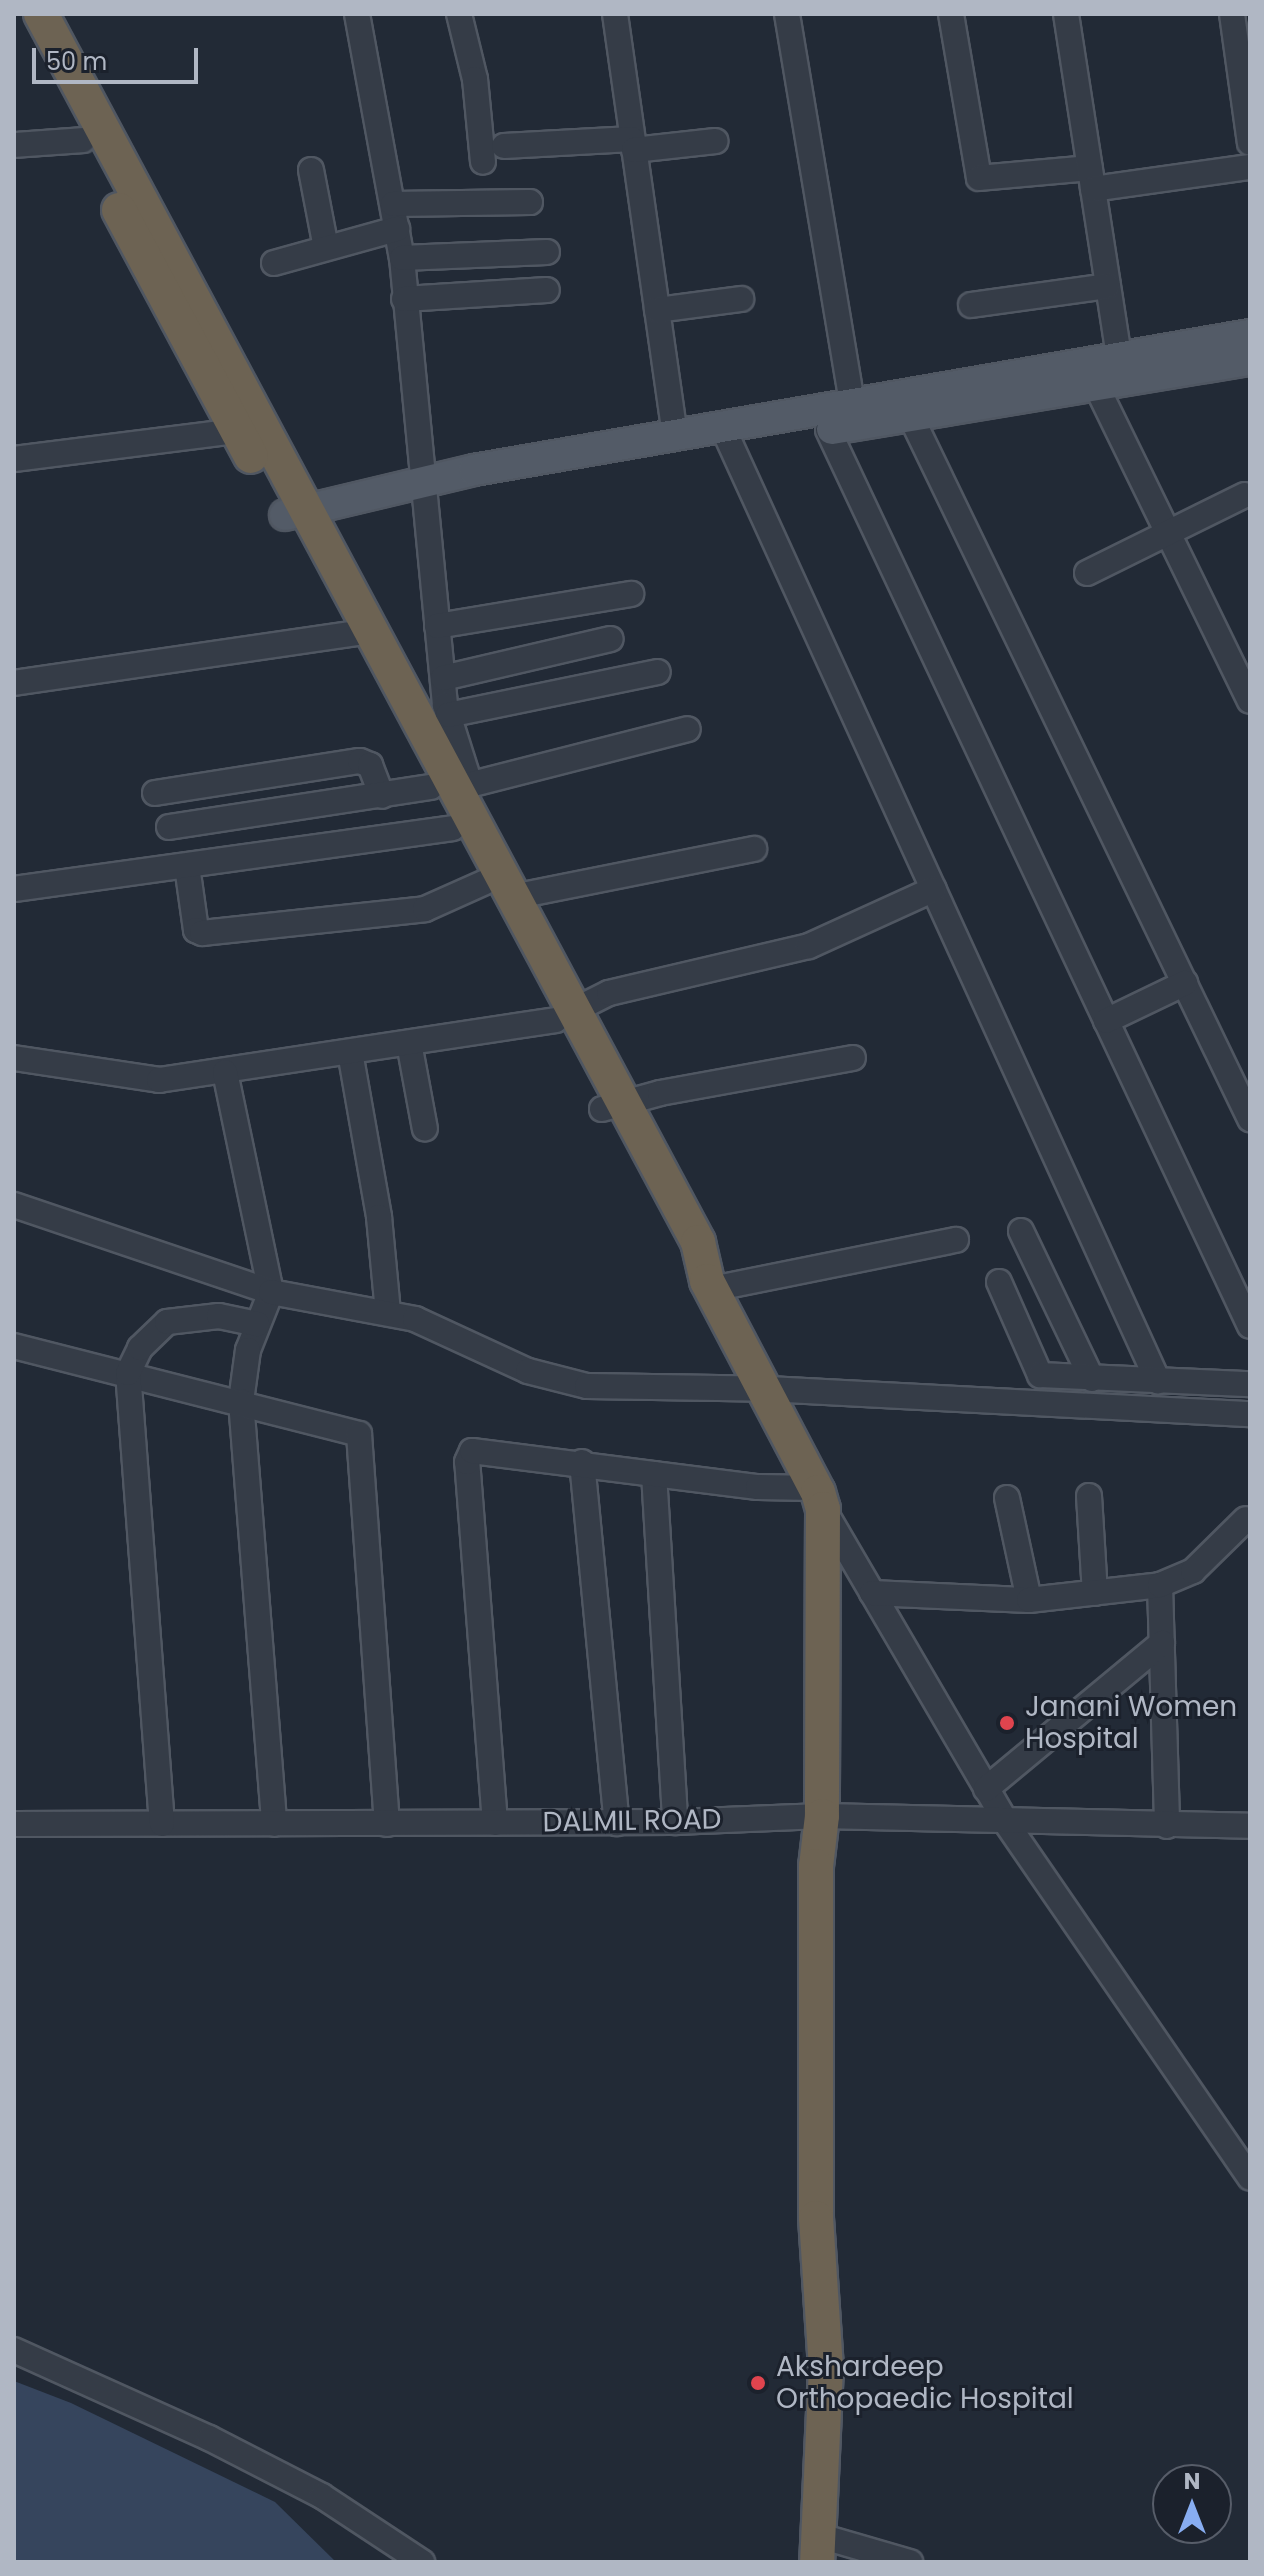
<!DOCTYPE html>
<html>
<head>
<meta charset="utf-8">
<style>
  body { margin:0 }
  #map { position:relative; width:1264px; height:2576px; overflow:hidden; background:#222a36; font-family:Poppins,sans-serif }
  div>[style] { position:absolute }
  .water>* { inset:0; background:#36455d }
  .roads { filter:drop-shadow(2px 0 #505762) drop-shadow(-2px 0 #505762) drop-shadow(0 2px #505762) drop-shadow(0 -2px #505762) }
  .minor>* { height:24px; margin:-12px; padding:0 12px; transform-origin:12px; border-radius:12px; background:#353c47 }
  .major>* { height:30px; margin:-15px; padding:0 15px; transform-origin:15px; border-radius:15px; background:#535b67 }
  .highway>* { height:34px; margin:-17px; padding:0 17px; transform-origin:17px; border-radius:17px; background:#6d6353 }
  .dots>* { width:22px; height:22px; translate:-50% -50%; box-sizing:border-box; border:4px solid #1b212c; border-radius:50% }
  span { translate:-50% -50%; white-space:nowrap; text-align:center; line-height:1.15; -webkit-text-stroke:6px #1b212c; paint-order:stroke }
  .poi-label { font-size:28px; color:#b0b7c4 }
  .left { translate:0 -50%; text-align:left }
  .street-label { font-size:28px; color:#b0b7c4 }
  .frame { position:absolute; inset:0; border:16px solid #b0b7c4; pointer-events:none }
  .north { position:absolute; left:1152px; top:2464px; width:80px; height:80px; box-sizing:border-box; background:#1b212c; border:2px solid #575d69; border-radius:50%; rotate:0deg; font-size:22px; font-weight:700; line-height:32px; text-align:center; color:#b0b7c4 }
  .north::after { content:''; display:block; margin:auto; width:28px; height:36px; background:#88adf1; clip-path:polygon(50% 0,100% 100%,50% 72%,0 100%) }
  .scale { position:absolute; left:32px; top:48px; width:166px; height:36px; box-sizing:border-box; border:4px solid #b0b7c4; border-top:0; padding-left:10px; font-size:24px; line-height:28px; white-space:nowrap; color:#b0b7c4; -webkit-text-stroke:6px #1b212c; paint-order:stroke }
</style>
</head>
<body>
<div id="map">
  <div class="water">
    <i style="clip-path:polygon(14px 2381px,71px 2403px,275px 2502px,336px 2562px,14px 2562px)"></i>
  </div>
  <div class="roads">
    <div class="minor">
      <i style="left:357px;top:14px;width:248px;rotate:79.6deg"></i>
      <i style="left:402px;top:258px;width:449px;rotate:84.5deg"></i>
      <i style="left:445px;top:705px;width:83px;rotate:72.4deg"></i>
      <i style="left:459px;top:14px;width:67px;rotate:76.2deg"></i>
      <i style="left:475px;top:79px;width:83px;rotate:84.5deg"></i>
      <i style="left:615px;top:14px;width:427px;rotate:81.9deg"></i>
      <i style="left:787px;top:14px;width:414px;rotate:80.5deg"></i>
      <i style="left:951px;top:14px;width:166px;rotate:80.3deg"></i>
      <i style="left:979px;top:178px;width:111px;rotate:-5.1deg"></i>
      <i style="left:1066px;top:14px;width:364px;rotate:81.2deg"></i>
      <i style="left:1232px;top:14px;width:130px;rotate:82.1deg"></i>
      <i style="left:14px;top:145px;width:69px;rotate:-4.1deg"></i>
      <i style="left:504px;top:146px;width:128px;rotate:-3.1deg"></i>
      <i style="left:634px;top:150px;width:82px;rotate:-6.3deg"></i>
      <i style="left:311px;top:170px;width:79px;rotate:79.1deg"></i>
      <i style="left:1093px;top:189px;width:159px;rotate:-8deg"></i>
      <i style="left:393px;top:204px;width:137px;rotate:-0.8deg"></i>
      <i style="left:402px;top:258px;width:145px;rotate:-2.4deg"></i>
      <i style="left:274px;top:263px;width:128px;rotate:-15.5deg"></i>
      <i style="left:404px;top:299px;width:143px;rotate:-3.6deg"></i>
      <i style="left:971px;top:305px;width:138px;rotate:-7.9deg"></i>
      <i style="left:657px;top:310px;width:85px;rotate:-7.5deg"></i>
      <i style="left:1088px;top:369px;width:369px;rotate:64deg"></i>
      <i style="left:911px;top:417px;width:780px;rotate:64.22deg"></i>
      <i style="left:723px;top:428px;width:1048px;rotate:65.47deg"></i>
      <i style="left:828px;top:430px;width:990px;rotate:64.78deg"></i>
      <i style="left:14px;top:459px;width:225px;rotate:-7.2deg"></i>
      <i style="left:1087px;top:573px;width:176px;rotate:-26.3deg"></i>
      <i style="left:437px;top:626px;width:197px;rotate:-9.4deg"></i>
      <i style="left:443px;top:678px;width:172px;rotate:-13.1deg"></i>
      <i style="left:14px;top:683px;width:360px;rotate:-8.3deg"></i>
      <i style="left:448px;top:715px;width:214px;rotate:-11.6deg"></i>
      <i style="left:457px;top:788px;width:238px;rotate:-14.3deg"></i>
      <i style="left:155px;top:793px;width:207px;rotate:-8.9deg"></i>
      <i style="left:360px;top:761px;width:11px;rotate:22deg"></i>
      <i style="left:370px;top:765px;width:33px;rotate:69deg"></i>
      <i style="left:169px;top:827px;width:265px;rotate:-8.7deg"></i>
      <i style="left:187px;top:866px;width:65px;rotate:82deg"></i>
      <i style="left:196px;top:930px;width:7px;rotate:27deg"></i>
      <i style="left:202px;top:933px;width:224px;rotate:-6.1deg"></i>
      <i style="left:425px;top:909px;width:64px;rotate:-24.1deg"></i>
      <i style="left:14px;top:889px;width:443px;rotate:-7.9deg"></i>
      <i style="left:513px;top:897px;width:246px;rotate:-11.3deg"></i>
      <i style="left:573px;top:1011px;width:40px;rotate:-26.6deg"></i>
      <i style="left:609px;top:993px;width:205px;rotate:-13.2deg"></i>
      <i style="left:809px;top:946px;width:137px;rotate:-24.5deg"></i>
      <i style="left:1106px;top:1021px;width:88px;rotate:-25.7deg"></i>
      <i style="left:409px;top:1043px;width:87px;rotate:79.5deg"></i>
      <i style="left:350px;top:1052px;width:168px;rotate:80deg"></i>
      <i style="left:379px;top:1217px;width:96px;rotate:84.6deg"></i>
      <i style="left:14px;top:1058px;width:147px;rotate:8.6deg"></i>
      <i style="left:159px;top:1080px;width:401px;rotate:-8.6deg"></i>
      <i style="left:225px;top:1072px;width:225px;rotate:78.2deg"></i>
      <i style="left:271px;top:1292px;width:62px;rotate:111.6deg"></i>
      <i style="left:248px;top:1350px;width:51px;rotate:97.8deg"></i>
      <i style="left:241px;top:1401px;width:424px;rotate:85.5deg"></i>
      <i style="left:602px;top:1109px;width:60px;rotate:-15.4deg"></i>
      <i style="left:660px;top:1093px;width:196px;rotate:-10.3deg"></i>
      <i style="left:14px;top:1205px;width:271px;rotate:18.7deg"></i>
      <i style="left:271px;top:1292px;width:147px;rotate:10.6deg"></i>
      <i style="left:415px;top:1319px;width:124px;rotate:24.7deg"></i>
      <i style="left:528px;top:1371px;width:61px;rotate:14.3deg"></i>
      <i style="left:587px;top:1386px;width:181px;rotate:0.9deg"></i>
      <i style="left:768px;top:1389px;width:483px;rotate:3deg"></i>
      <i style="left:1021px;top:1231px;width:164px;rotate:64.4deg"></i>
      <i style="left:999px;top:1282px;width:102px;rotate:66.2deg"></i>
      <i style="left:1040px;top:1375px;width:210px;rotate:2.5deg"></i>
      <i style="left:712px;top:1289px;width:249px;rotate:-11.4deg"></i>
      <i style="left:14px;top:1346px;width:356px;rotate:14.3deg"></i>
      <i style="left:359px;top:1434px;width:391px;rotate:85.9deg"></i>
      <i style="left:582px;top:1462px;width:363px;rotate:84.5deg"></i>
      <i style="left:654px;top:1474px;width:349px;rotate:86.5deg"></i>
      <i style="left:1089px;top:1496px;width:97px;rotate:86.5deg"></i>
      <i style="left:1007px;top:1498px;width:104px;rotate:77.8deg"></i>
      <i style="left:825px;top:1512px;width:361px;rotate:59.7deg"></i>
      <i style="left:1007px;top:1824px;width:429px;rotate:55.5deg"></i>
      <i style="left:1160px;top:1585px;width:241px;rotate:88.3deg"></i>
      <i style="left:872px;top:1593px;width:157px;rotate:2.6deg"></i>
      <i style="left:1029px;top:1600px;width:132px;rotate:-6.5deg"></i>
      <i style="left:1160px;top:1585px;width:36px;rotate:-23deg"></i>
      <i style="left:1193px;top:1571px;width:74px;rotate:-44.5deg"></i>
      <i style="left:986px;top:1789px;width:229px;rotate:-39.7deg"></i>
      <i style="left:495px;top:1823px;width:362px;rotate:-94.4deg"></i>
      <i style="left:467px;top:1462px;width:12px;rotate:-66deg"></i>
      <i style="left:472px;top:1451px;width:288px;rotate:7.2deg"></i>
      <i style="left:758px;top:1487px;width:57px;rotate:1deg"></i>
      <i style="left:14px;top:1824px;width:661px;rotate:-0.17deg"></i>
      <i style="left:675px;top:1822px;width:147px;rotate:-2.3deg"></i>
      <i style="left:822px;top:1816px;width:428px;rotate:1.3deg"></i>
      <i style="left:162px;top:1824px;width:452px;rotate:-94.3deg"></i>
      <i style="left:128px;top:1373px;width:28px;rotate:-64deg"></i>
      <i style="left:140px;top:1348px;width:37px;rotate:-44deg"></i>
      <i style="left:167px;top:1322px;width:52px;rotate:-6.6deg"></i>
      <i style="left:219px;top:1316px;width:39px;rotate:12deg"></i>
      <i style="left:14px;top:2350px;width:214px;rotate:24.3deg"></i>
      <i style="left:209px;top:2438px;width:127px;rotate:27.2deg"></i>
      <i style="left:322px;top:2496px;width:120px;rotate:33.4deg"></i>
      <i style="left:817px;top:2535px;width:97px;rotate:16.2deg"></i>
    </div>
    <div class="major">
      <i style="left:832px;top:429px;width:424px;rotate:-9.4deg"></i>
      <i style="left:285px;top:515px;width:194px;rotate:-13.4deg"></i>
      <i style="left:474px;top:470px;width:788px;rotate:-9.87deg"></i>
    </div>
    <div class="highway">
      <i style="left:41px;top:14px;width:1393px;rotate:61.85deg"></i>
      <i style="left:698px;top:1242px;width:40px;rotate:77deg"></i>
      <i style="left:707px;top:1281px;width:238px;rotate:62.3deg"></i>
      <i style="left:818px;top:1492px;width:18px;rotate:74deg"></i>
      <i style="left:823px;top:1509px;width:307px;rotate:90.2deg"></i>
      <i style="left:822px;top:1816px;width:50px;rotate:96.8deg"></i>
      <i style="left:816px;top:1866px;width:352px;rotate:90deg"></i>
      <i style="left:816px;top:2218px;width:149px;rotate:86.2deg"></i>
      <i style="left:826px;top:2367px;width:195px;rotate:92.6deg"></i>
      <i style="left:119px;top:210px;width:279px;rotate:61.8deg"></i>
    </div>
  </div>
  <div class="dots">
    <i style="left:1007px;top:1723px;background:#e0444e"></i>
    <i style="left:758px;top:2383px;background:#e0444e"></i>
  </div>
  <div class="poi-label">
    <span class="left" style="left:1025px;top:1723px">Janani Women<br>Hospital</span>
    <span class="left" style="left:776px;top:2383px">Akshardeep<br>Orthopaedic Hospital</span>
  </div>
  <div class="street-label">
    <span style="left:632px;top:1821px;rotate:-1deg">DALMIL ROAD</span>
  </div>
  <div class="frame"></div>
  <div class="north">N</div>
  <div class="scale">50 m</div>
</div>
</body>
</html>
